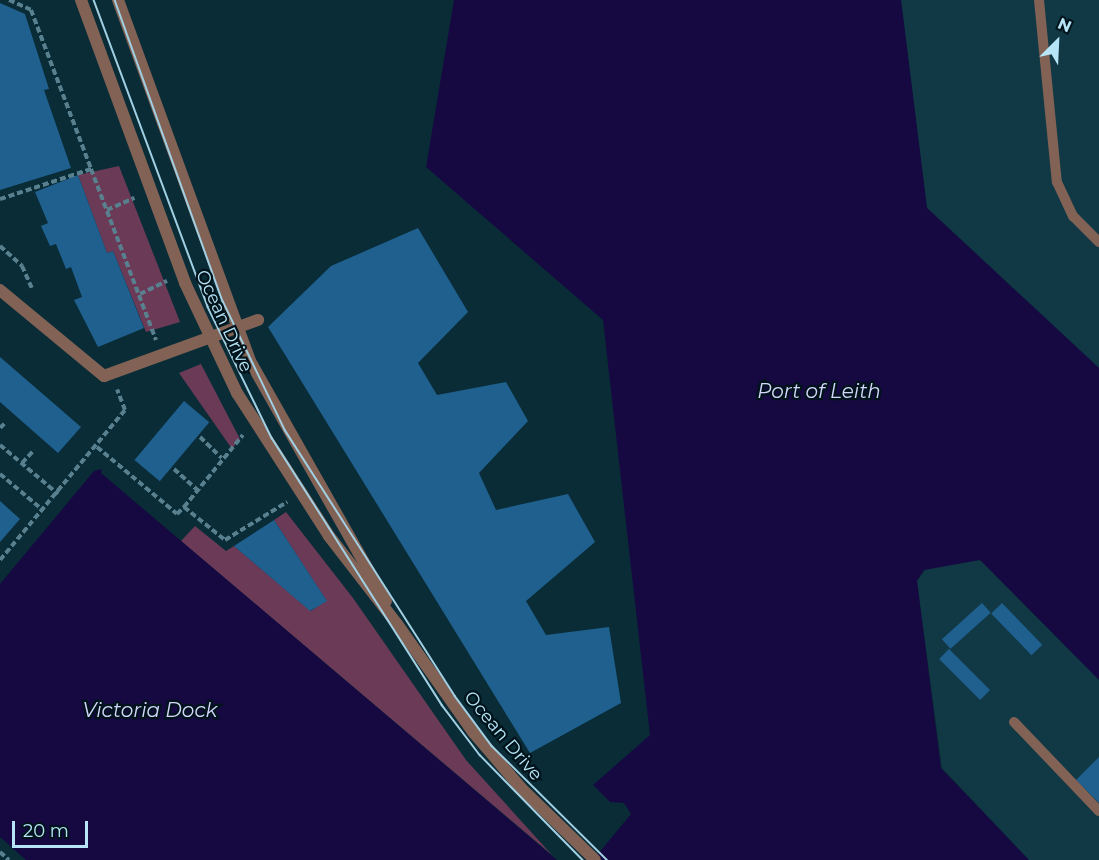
<!DOCTYPE html>
<html>
<head>
<meta charset="utf-8">
<style>
  body { margin:0 }
  #map { position:relative; width:1099px; height:860px; overflow:hidden; background:#092c37; font-family:Montserrat,sans-serif }
  div>[style] { position:absolute }
  .built>* { inset:0; background:#113845 }
  .green>* { inset:0; background:#6a3a57 }
  .water>* { inset:0; background:#160942 }
  .building>* { inset:0; background:#1f608f; transform-origin:0 0 }
  .path>* { height:4px; margin-top:-2px; transform-origin:0; background:repeating-linear-gradient(90deg,#58808f 0 6px,transparent 0 9px) }
  .service>* { height:10px; margin:-5px; padding:0 5px; transform-origin:5px; border-radius:5px; background:#816255 }
  .minor>* { height:12px; margin:-6px; padding:0 6px; transform-origin:6px; border-radius:6px; background:#816255 }
  .tram>* { height:1.5px; margin:-0.75px; padding:0 0.75px; transform-origin:0.75px; border-radius:0.75px; background:#a1cfe1 }
  span { translate:-50% -50%; white-space:nowrap; text-align:center; line-height:1.15; -webkit-text-stroke:4.5px #00131b; paint-order:stroke }
  .street-label { font-size:18px; color:#b6e5f8 }
  .water-label { font-size:20px; color:#d5d6fc; font-style:italic }
  .north { position:absolute; left:1027px; top:12px; width:60px; height:60px; -webkit-text-stroke:4px #00131b; paint-order:stroke; rotate:24deg; font-size:16px; font-weight:700; line-height:24px; text-align:center; color:#b6e5f8 }
  .north::after { content:''; display:block; margin:auto; width:21px; height:27px; background:#b6e5f8; clip-path:polygon(50% 0,100% 100%,50% 72%,0 100%) }
  .scale { position:absolute; left:12px; top:821px; width:76px; height:27px; box-sizing:border-box; border:3px solid #b6e5f8; border-top:0; padding-left:8px; font-size:18px; line-height:21px; white-space:nowrap; color:#b6e5f8; -webkit-text-stroke:4px #00131b; paint-order:stroke }
</style>
</head>
<body>
<div id="map">
  <div class="built">
    <i style="clip-path:polygon(901px 0,1099px 0,1099px 368px,927px 208px)"></i>
    <i style="clip-path:polygon(976px 559px,984px 562px,1099px 680px,1099px 860px,1029px 860px,942px 768px,917px 581px,925px 570px)"></i>
  </div>
  <div class="green">
    <i style="clip-path:polygon(119px 166px,180px 322px,146px 332px,113px 251px,107px 253px,78px 175px)"></i>
    <i style="clip-path:polygon(201px 364px,240px 439px,232px 449px,179px 373px)"></i>
    <i style="clip-path:polygon(286px 512px,353px 598px,466px 760px,552px 855px,181px 541px,195px 526px,226px 551px,234px 546px,311px 611px,326px 600px,274px 520px)"></i>
  </div>
  <div class="water">
    <i style="clip-path:polygon(454px 0,901px 0,927px 208px,1099px 368px,1099px 680px,980px 560px,924px 570px,917px 581px,941px 768px,1029px 860px,593px 860px,631px 814px,624px 803px,610px 802px,593px 785px,650px 735px,603px 320px,426px 167px)"></i>
    <i style="clip-path:polygon(102px 469px,101px 473px,557px 860px,26px 860px,0 837px,0 584px,94px 471px)"></i>
  </div>
  <div class="building">
    <i style="clip-path:polygon(0 3px,25px 14px,49px 89px,44px 90px,71px 168px,0 190px)"></i>
    <i style="clip-path:polygon(78px 175px,107px 253px,113px 251px,144px 328px,98px 347px,74px 300px,82px 297px,71px 267px,66px 269px,56px 244px,50px 246px,41px 226px,48px 223px,35px 192px)"></i>
    <i style="clip-path:polygon(418px 228px,468px 312px,418px 363px,437px 395px,506px 382px,528px 421px,479px 473px,496px 510px,568px 494px,595px 542px,526px 601px,546px 635px,609px 627px,621px 703px,530px 753px,268px 327px,331px 266px)"></i>
    <i style="clip-path:polygon(0 357px,81px 427px,58px 453px,0 402px)"></i>
    <i style="left:184px;top:401px;width:33px;height:77px;rotate:40deg"></i>
    <i style="clip-path:polygon(0 501px,20px 519px,0 542px)"></i>
    <i style="clip-path:polygon(274px 520px,327px 601px,310px 611px,234px 546px)"></i>
    <i style="left:982px;top:603px;width:13px;height:54px;rotate:48deg"></i>
    <i style="left:1002px;top:603px;width:58px;height:15px;rotate:46deg"></i>
    <i style="left:949px;top:649px;width:58px;height:14px;rotate:45deg"></i>
    <i style="clip-path:polygon(1099px 757px,1099px 803px,1076px 780px)"></i>
  </div>
  <div class="path">
    <i style="left:9px;top:0;width:24px;rotate:24deg"></i>
    <i style="left:31px;top:10px;width:170px;rotate:69.3deg"></i>
    <i style="left:0;top:199px;width:96px;rotate:-18.2deg"></i>
    <i style="left:91px;top:169px;width:183px;rotate:69.2deg"></i>
    <i style="left:107px;top:210px;width:30px;rotate:-24deg"></i>
    <i style="left:0;top:246px;width:30px;rotate:42deg"></i>
    <i style="left:22px;top:266px;width:24px;rotate:66deg"></i>
    <i style="left:140px;top:294px;width:30px;rotate:-26deg"></i>
    <i style="left:0;top:428px;width:7px;rotate:-45deg"></i>
    <i style="left:200px;top:437px;width:30px;rotate:44deg"></i>
    <i style="left:0;top:445px;width:76px;rotate:40.2deg"></i>
    <i style="left:97px;top:447px;width:104px;rotate:39.9deg"></i>
    <i style="left:177px;top:514px;width:10px;rotate:-45deg"></i>
    <i style="left:184px;top:507px;width:53px;rotate:38.8deg"></i>
    <i style="left:225px;top:540px;width:73px;rotate:-31.5deg"></i>
    <i style="left:22px;top:463px;width:18px;rotate:-47deg"></i>
    <i style="left:174px;top:469px;width:30px;rotate:42deg"></i>
    <i style="left:0;top:474px;width:57px;rotate:40.1deg"></i>
    <i style="left:184px;top:507px;width:93px;rotate:-50.7deg"></i>
    <i style="left:0;top:560px;width:195px;rotate:-50.2deg"></i>
    <i style="left:125px;top:410px;width:22px;rotate:-111deg"></i>
    <i style="left:0;top:852px;width:12px;rotate:42deg"></i>
  </div>
  <div class="service">
    <i style="left:1039px;top:0;width:183px;rotate:84.4deg"></i>
    <i style="left:1057px;top:182px;width:38px;rotate:65deg"></i>
    <i style="left:1073px;top:216px;width:37px;rotate:45deg"></i>
    <i style="left:1014px;top:722px;width:123px;rotate:46.3deg"></i>
  </div>
  <div class="minor">
    <i style="left:81px;top:0;width:302px;rotate:69.8deg"></i>
    <i style="left:185px;top:283px;width:122px;rotate:64.7deg"></i>
    <i style="left:237px;top:393px;width:170px;rotate:57.2deg"></i>
    <i style="left:329px;top:536px;width:111px;rotate:52.3deg"></i>
    <i style="left:397px;top:624px;width:133px;rotate:54.8deg"></i>
    <i style="left:474px;top:733px;width:72px;rotate:49.5deg"></i>
    <i style="left:521px;top:788px;width:103px;rotate:44.2deg"></i>
    <i style="left:118px;top:0;width:384px;rotate:69.9deg"></i>
    <i style="left:250px;top:361px;width:276px;rotate:60.5deg"></i>
    <i style="left:0;top:290px;width:135px;rotate:39.6deg"></i>
    <i style="left:104px;top:376px;width:164px;rotate:-20deg"></i>
  </div>
  <div class="tram">
    <i style="left:94px;top:0;width:327px;rotate:69.6deg"></i>
    <i style="left:208px;top:307px;width:146px;rotate:64deg"></i>
    <i style="left:272px;top:438px;width:317px;rotate:57.5deg"></i>
    <i style="left:442px;top:705px;width:63px;rotate:52.8deg"></i>
    <i style="left:480px;top:755px;width:147px;rotate:45.6deg"></i>
    <i style="left:115px;top:0;width:320px;rotate:70.3deg"></i>
    <i style="left:223px;top:301px;width:143px;rotate:64.3deg"></i>
    <i style="left:285px;top:430px;width:316px;rotate:57.4deg"></i>
    <i style="left:455px;top:696px;width:62px;rotate:53.5deg"></i>
    <i style="left:492px;top:746px;width:162px;rotate:44.7deg"></i>
  </div>
  <div class="street-label">
    <span style="left:224px;top:321px;rotate:65deg">Ocean Drive</span>
    <span style="left:503px;top:736px;rotate:50deg">Ocean Drive</span>
  </div>
  <div class="water-label">
    <span style="left:819px;top:391px">Port of Leith</span>
    <span style="left:150px;top:710px">Victoria Dock</span>
  </div>
  <div class="north">N</div>
  <div class="scale">20 m</div>
</div>
</body>
</html>
